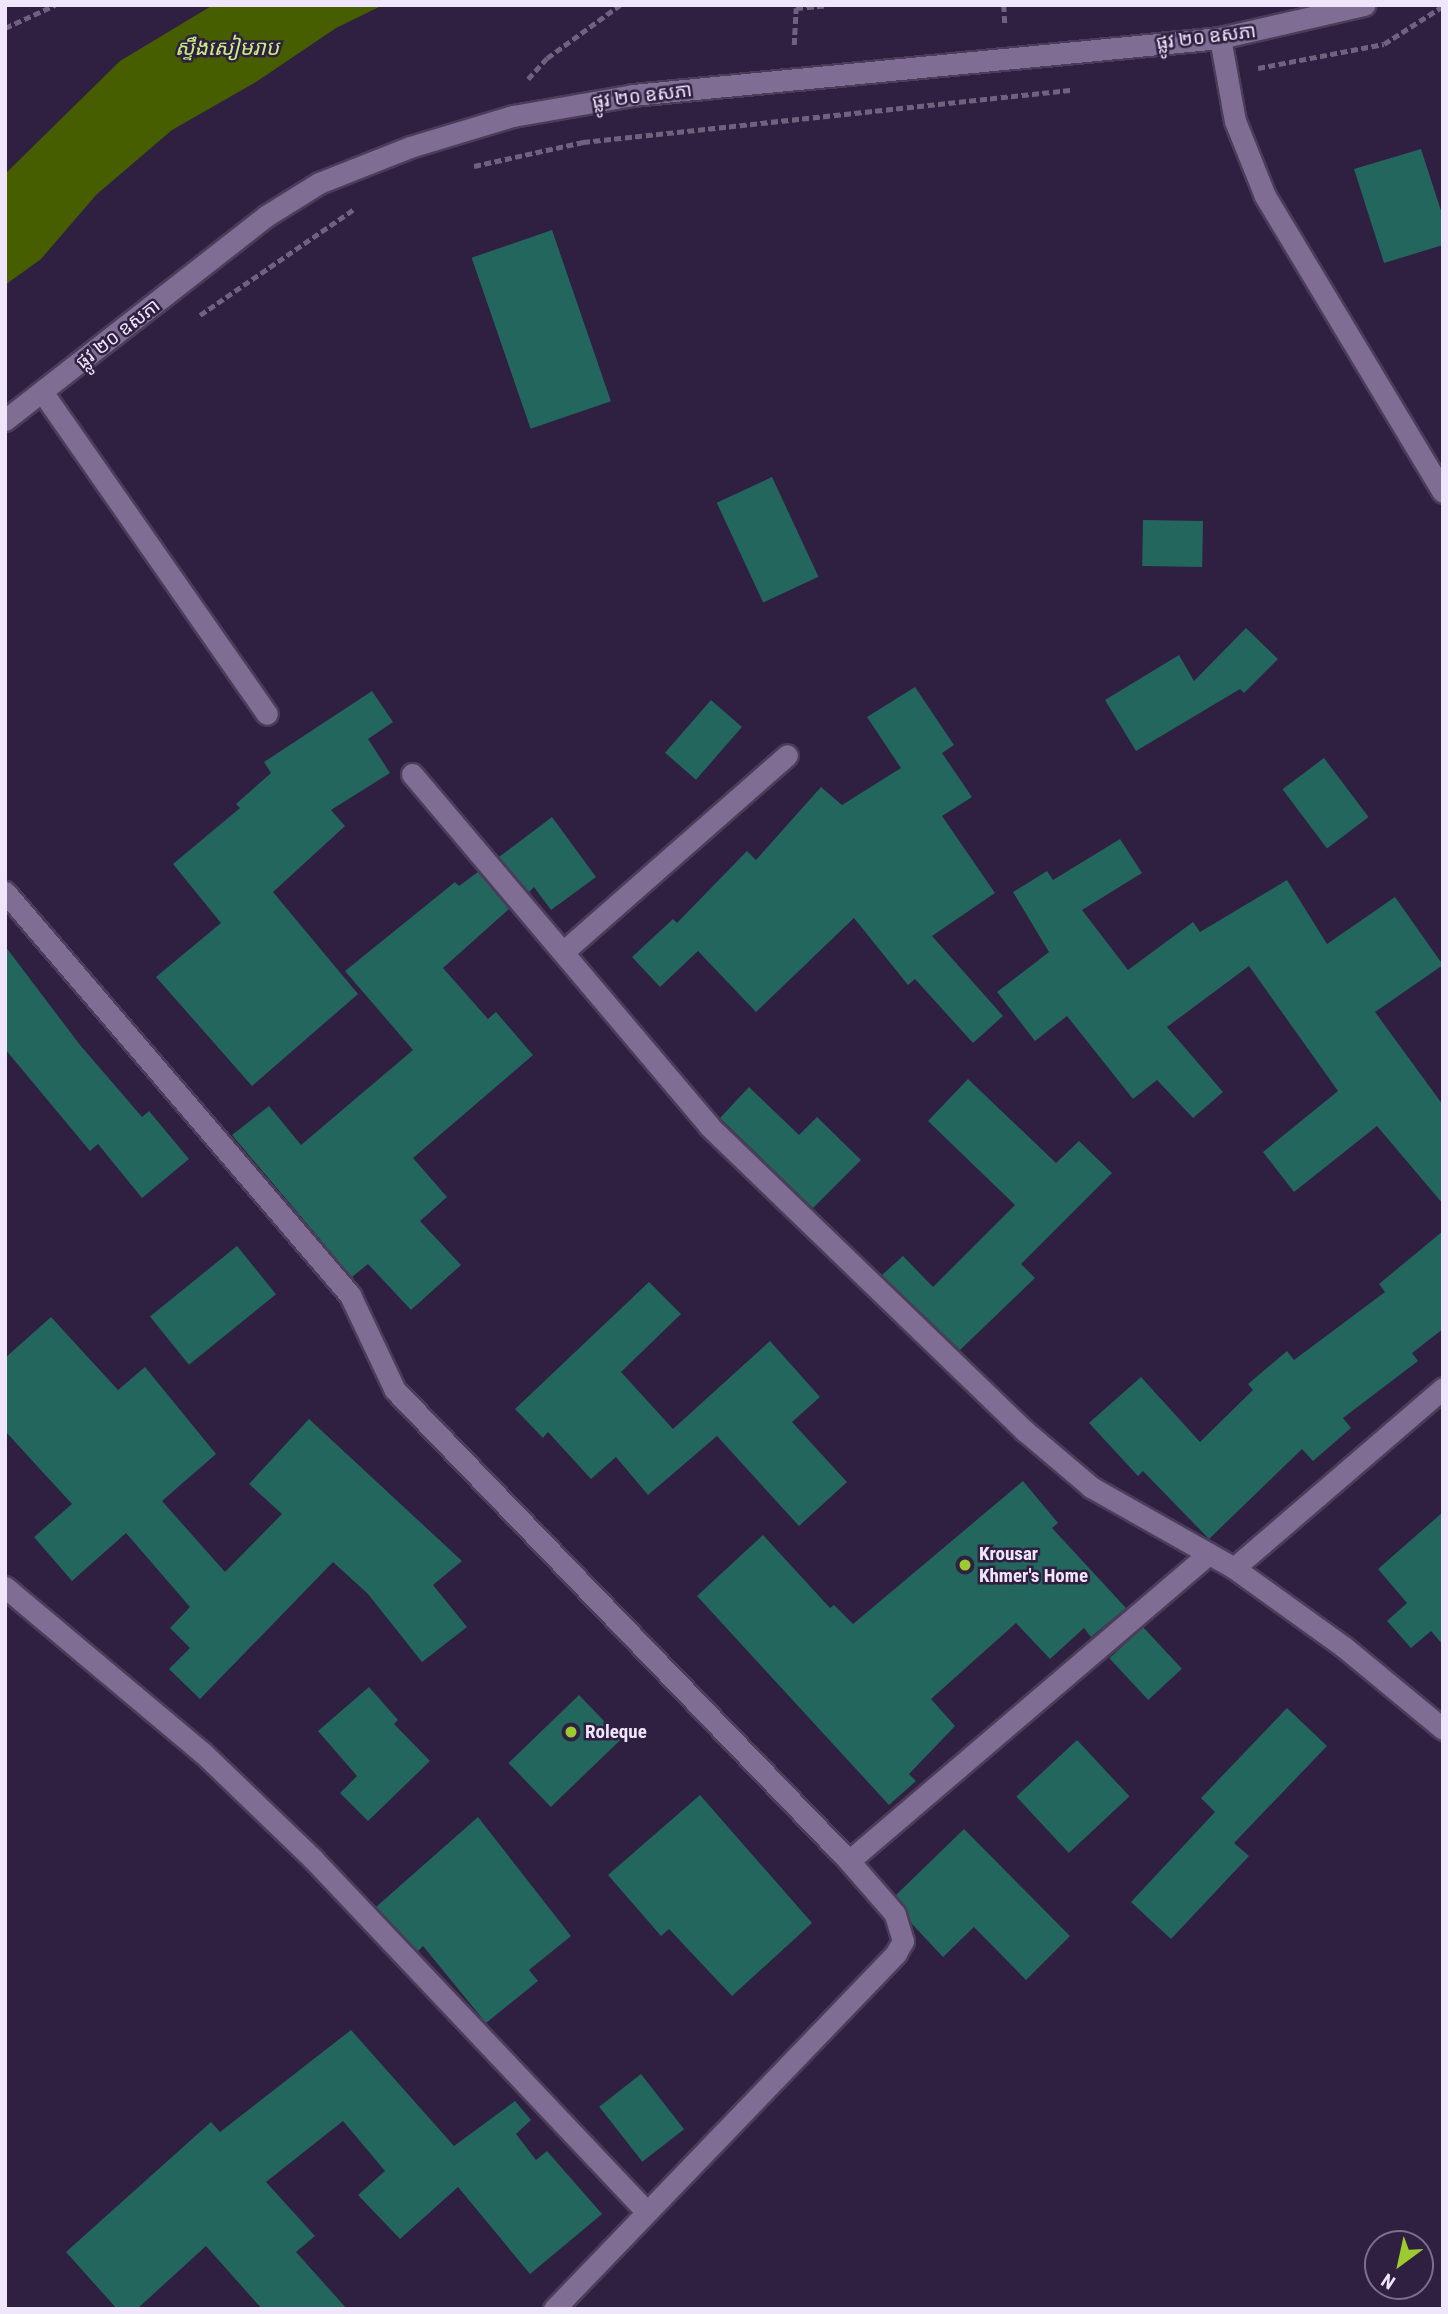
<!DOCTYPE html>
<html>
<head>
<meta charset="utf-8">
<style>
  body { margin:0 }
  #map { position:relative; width:1448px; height:2314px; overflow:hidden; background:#2f1f40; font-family:"Roboto Condensed","Noto Sans Khmer",sans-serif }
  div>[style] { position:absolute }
  .water>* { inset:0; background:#465e00 }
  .building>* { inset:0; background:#23665e; transform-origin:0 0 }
  .path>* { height:4.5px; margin-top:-2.25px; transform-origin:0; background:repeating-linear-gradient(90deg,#70627f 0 7px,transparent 0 10.5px) }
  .roads { filter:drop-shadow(2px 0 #4b3d59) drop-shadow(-2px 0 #4b3d59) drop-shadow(0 2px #4b3d59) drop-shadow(0 -2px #4b3d59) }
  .minor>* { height:21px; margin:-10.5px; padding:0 10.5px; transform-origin:10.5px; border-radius:10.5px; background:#7f6d94 }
  .dots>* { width:19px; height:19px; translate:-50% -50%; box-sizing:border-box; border:4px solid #2f1f40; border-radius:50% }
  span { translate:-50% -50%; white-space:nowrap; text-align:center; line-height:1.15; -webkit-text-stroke:5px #2f1f40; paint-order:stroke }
  .street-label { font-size:19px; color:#efe6fc }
  .poi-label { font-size:19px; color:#efe6fc; font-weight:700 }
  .left { translate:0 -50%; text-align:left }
  .water-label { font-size:21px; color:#c8ee81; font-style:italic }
  .frame { position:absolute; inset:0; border:7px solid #efe6fc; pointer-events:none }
  .north { position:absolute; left:1364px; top:2230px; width:70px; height:70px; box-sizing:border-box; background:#2f1f40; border:2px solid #7c6f8b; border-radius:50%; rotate:213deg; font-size:19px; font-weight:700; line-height:28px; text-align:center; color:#efe6fc }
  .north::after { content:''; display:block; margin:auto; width:24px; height:32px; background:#9dca30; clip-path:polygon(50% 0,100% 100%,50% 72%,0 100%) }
</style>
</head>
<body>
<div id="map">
  <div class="water">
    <i style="clip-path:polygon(213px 5px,383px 5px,336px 28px,256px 82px,172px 130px,96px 195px,41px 259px,5px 285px,5px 174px,120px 61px)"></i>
  </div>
  <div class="building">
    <i style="clip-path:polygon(1421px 149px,1443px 217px,1443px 245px,1384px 263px,1354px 169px)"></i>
    <i style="left:552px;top:230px;width:181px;height:85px;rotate:71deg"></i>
    <i style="left:772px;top:477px;width:110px;height:61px;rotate:65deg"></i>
    <i style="left:1143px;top:520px;width:60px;height:46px;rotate:1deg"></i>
    <i style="clip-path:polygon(1246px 628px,1278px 659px,1244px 693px,1240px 689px,1136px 751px,1105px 700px,1179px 655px,1194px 681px)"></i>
    <i style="clip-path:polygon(915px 687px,954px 745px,942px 753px,972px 797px,942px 816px,995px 893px,932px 936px,1003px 1016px,973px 1043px,915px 979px,908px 985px,854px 918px,756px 1012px,698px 951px,660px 987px,632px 957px,673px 919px,677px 923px,747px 851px,756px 860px,821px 787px,842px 805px,901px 768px,867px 717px)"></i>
    <i style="clip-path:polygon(372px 691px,393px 722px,368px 739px,390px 773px,331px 810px,345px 826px,273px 892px,358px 994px,252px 1086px,156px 977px,221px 923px,173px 864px,240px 808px,236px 804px,271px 773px,264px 762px)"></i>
    <i style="left:711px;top:700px;width:41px;height:70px;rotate:41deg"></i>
    <i style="left:1324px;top:758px;width:74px;height:52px;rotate:53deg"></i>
    <i style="clip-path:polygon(552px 817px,596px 877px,551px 910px,534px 887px,529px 892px,499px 857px)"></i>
    <i style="clip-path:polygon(1120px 839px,1142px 873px,1082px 910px,1128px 970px,1193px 922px,1200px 932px,1287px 880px,1327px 944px,1395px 897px,1443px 965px,1375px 1012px,1443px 1105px,1443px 1204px,1377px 1126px,1294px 1192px,1263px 1152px,1338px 1091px,1249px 966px,1167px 1027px,1223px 1092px,1193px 1118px,1157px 1080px,1133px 1099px,1067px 1016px,1035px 1041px,997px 992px,1049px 952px,1013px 892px,1047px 871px,1053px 880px)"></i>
    <i style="clip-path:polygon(478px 872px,509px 909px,443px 968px,488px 1019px,496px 1012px,533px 1055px,413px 1158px,447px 1197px,420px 1221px,461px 1265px,411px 1310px,368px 1264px,352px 1277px,232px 1135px,269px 1106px,301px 1145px,413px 1050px,345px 971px,455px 882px,459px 886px)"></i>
    <i style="clip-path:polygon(5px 946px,80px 1045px,142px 1117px,149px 1111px,189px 1159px,142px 1198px,98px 1144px,90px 1151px,5px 1049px)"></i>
    <i style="clip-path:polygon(968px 1079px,1056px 1163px,1079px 1141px,1112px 1173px,1021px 1264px,1035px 1278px,960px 1350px,882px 1275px,903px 1256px,933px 1287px,1015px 1205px,928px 1121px)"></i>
    <i style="clip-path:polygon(749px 1087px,799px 1135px,817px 1117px,861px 1160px,813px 1208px,720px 1118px)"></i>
    <i style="clip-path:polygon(1443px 1231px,1443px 1329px,1412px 1353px,1418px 1361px,1343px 1418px,1351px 1428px,1313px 1461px,1302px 1449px,1209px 1539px,1143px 1471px,1138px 1476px,1089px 1423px,1141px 1377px,1200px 1442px,1253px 1390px,1248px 1384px,1287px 1351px,1294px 1360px,1385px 1292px,1379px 1284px)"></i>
    <i style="left:237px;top:1246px;width:62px;height:112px;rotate:51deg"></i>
    <i style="clip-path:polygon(649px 1282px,681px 1314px,621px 1372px,673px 1429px,770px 1341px,820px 1397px,792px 1422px,847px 1482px,799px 1526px,717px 1436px,648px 1495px,616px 1457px,591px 1479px,548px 1432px,543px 1438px,515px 1409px)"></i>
    <i style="clip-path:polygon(51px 1317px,118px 1390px,145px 1367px,216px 1454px,162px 1501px,225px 1572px,282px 1514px,249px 1484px,309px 1419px,462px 1561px,433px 1585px,467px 1627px,422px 1662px,368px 1594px,333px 1562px,200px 1699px,169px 1669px,190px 1648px,170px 1628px,190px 1607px,126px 1533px,72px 1581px,34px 1537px,72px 1504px,5px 1431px,5px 1358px)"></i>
    <i style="clip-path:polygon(1023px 1481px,1058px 1523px,1052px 1528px,1126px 1608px,1091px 1637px,1084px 1628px,1050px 1659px,1016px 1623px,931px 1699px,955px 1726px,909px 1774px,916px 1781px,889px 1805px,697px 1596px,763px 1535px,830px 1608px,834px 1605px,853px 1624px)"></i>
    <i style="clip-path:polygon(1443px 1512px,1443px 1645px,1431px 1631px,1411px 1648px,1387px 1621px,1407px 1603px,1378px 1569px)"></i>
    <i style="left:1143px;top:1627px;width:57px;height:46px;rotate:47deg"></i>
    <i style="clip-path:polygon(369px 1687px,398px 1720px,394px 1724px,430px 1761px,368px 1821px,340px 1793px,357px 1776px,318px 1731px)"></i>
    <i style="left:579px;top:1695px;width:61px;height:98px;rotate:46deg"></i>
    <i style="clip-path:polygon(1287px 1708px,1327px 1746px,1234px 1843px,1249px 1856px,1171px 1939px,1131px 1902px,1215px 1812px,1201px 1798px)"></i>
    <i style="left:1077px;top:1740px;width:77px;height:83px;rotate:47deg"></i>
    <i style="clip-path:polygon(700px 1795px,812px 1923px,732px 1996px,669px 1929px,661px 1936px,608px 1875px)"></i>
    <i style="clip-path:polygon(478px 1817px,571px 1936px,529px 1970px,538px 1981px,486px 2023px,423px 1946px,418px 1951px,376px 1907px)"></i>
    <i style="clip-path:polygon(964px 1829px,1070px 1936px,1026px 1980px,974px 1927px,943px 1957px,912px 1924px,896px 1895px)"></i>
    <i style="clip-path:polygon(351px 2030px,454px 2146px,515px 2101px,531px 2120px,516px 2134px,536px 2160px,547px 2151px,602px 2214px,530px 2274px,458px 2187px,400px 2239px,358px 2195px,385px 2171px,343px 2121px,266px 2182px,315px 2236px,296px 2252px,347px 2309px,262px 2309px,206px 2246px,137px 2309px,117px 2309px,66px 2252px,211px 2122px,220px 2132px)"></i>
    <i style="left:641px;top:2074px;width:70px;height:53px;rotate:52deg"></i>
  </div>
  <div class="path">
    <i style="left:1004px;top:5px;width:20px;rotate:87deg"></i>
    <i style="left:5px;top:28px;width:55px;rotate:-24.7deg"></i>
    <i style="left:794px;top:45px;width:37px;rotate:-87deg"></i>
    <i style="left:796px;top:8px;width:32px;rotate:-5deg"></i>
    <i style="left:1258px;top:68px;width:128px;rotate:-10.8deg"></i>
    <i style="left:1384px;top:44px;width:70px;rotate:-32.8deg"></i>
    <i style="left:528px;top:79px;width:28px;rotate:-48deg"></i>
    <i style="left:547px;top:58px;width:90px;rotate:-36deg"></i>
    <i style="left:474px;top:166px;width:112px;rotate:-12.4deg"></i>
    <i style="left:583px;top:142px;width:492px;rotate:-6.1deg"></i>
    <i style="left:200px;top:315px;width:187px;rotate:-34.5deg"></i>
  </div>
  <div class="roads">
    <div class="minor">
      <i style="left:1220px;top:38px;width:84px;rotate:79.8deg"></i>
      <i style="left:1235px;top:121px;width:81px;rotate:68.2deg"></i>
      <i style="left:1265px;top:196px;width:345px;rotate:59deg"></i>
      <i style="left:43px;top:393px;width:391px;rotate:55.1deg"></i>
      <i style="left:5px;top:420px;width:331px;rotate:-38deg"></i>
      <i style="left:266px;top:216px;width:62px;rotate:-31.9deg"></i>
      <i style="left:319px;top:183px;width:98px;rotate:-21.6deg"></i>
      <i style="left:410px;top:147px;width:108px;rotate:-16.8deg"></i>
      <i style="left:513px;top:116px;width:122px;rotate:-9.9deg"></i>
      <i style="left:633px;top:95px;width:590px;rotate:-5.55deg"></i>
      <i style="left:1220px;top:38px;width:148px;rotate:-12.9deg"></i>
      <i style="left:412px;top:774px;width:461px;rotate:49.8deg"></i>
      <i style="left:709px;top:1126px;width:439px;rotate:44deg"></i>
      <i style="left:1025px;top:1431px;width:87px;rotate:40.3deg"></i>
      <i style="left:1091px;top:1487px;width:164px;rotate:29.5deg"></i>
      <i style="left:1234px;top:1568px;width:135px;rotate:35.7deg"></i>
      <i style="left:1344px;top:1647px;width:129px;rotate:39.6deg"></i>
      <i style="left:5px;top:892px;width:531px;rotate:49.43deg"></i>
      <i style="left:350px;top:1295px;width:105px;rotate:64.7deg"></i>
      <i style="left:395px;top:1390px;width:654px;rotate:46.05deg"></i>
      <i style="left:563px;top:952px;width:298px;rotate:-41.3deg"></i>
      <i style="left:1234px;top:1568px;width:276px;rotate:-40.7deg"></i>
      <i style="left:5px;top:1587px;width:258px;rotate:40deg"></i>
      <i style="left:203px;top:1753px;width:153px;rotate:43.9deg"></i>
      <i style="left:313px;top:1859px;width:483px;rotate:46.6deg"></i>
      <i style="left:554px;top:2309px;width:494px;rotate:-46.1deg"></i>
      <i style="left:896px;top:1953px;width:14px;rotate:-60deg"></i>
      <i style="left:903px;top:1941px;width:28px;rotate:-107deg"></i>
      <i style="left:895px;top:1914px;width:70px;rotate:-131deg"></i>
      <i style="left:849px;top:1861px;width:473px;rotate:-40.5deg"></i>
    </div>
  </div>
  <div class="dots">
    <i style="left:965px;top:1565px;background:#9dca30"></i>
    <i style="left:571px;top:1732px;background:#9dca30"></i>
  </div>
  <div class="street-label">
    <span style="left:1206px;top:37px;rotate:-7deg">ផ្លូវ ២០ ឧសភា</span>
    <span style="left:642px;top:96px;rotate:-7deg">ផ្លូវ ២០ ឧសភា</span>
    <span style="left:118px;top:334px;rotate:-38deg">ផ្លូវ ២០ ឧសភា</span>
  </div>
  <div class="poi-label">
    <span class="left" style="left:979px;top:1565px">Krousar<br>Khmer's Home</span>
    <span class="left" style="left:585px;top:1732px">Roleque</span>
  </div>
  <div class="water-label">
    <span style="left:227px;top:48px">ស្ទឹងសៀមរាប</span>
  </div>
  <div class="frame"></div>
  <div class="north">N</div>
</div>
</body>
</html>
